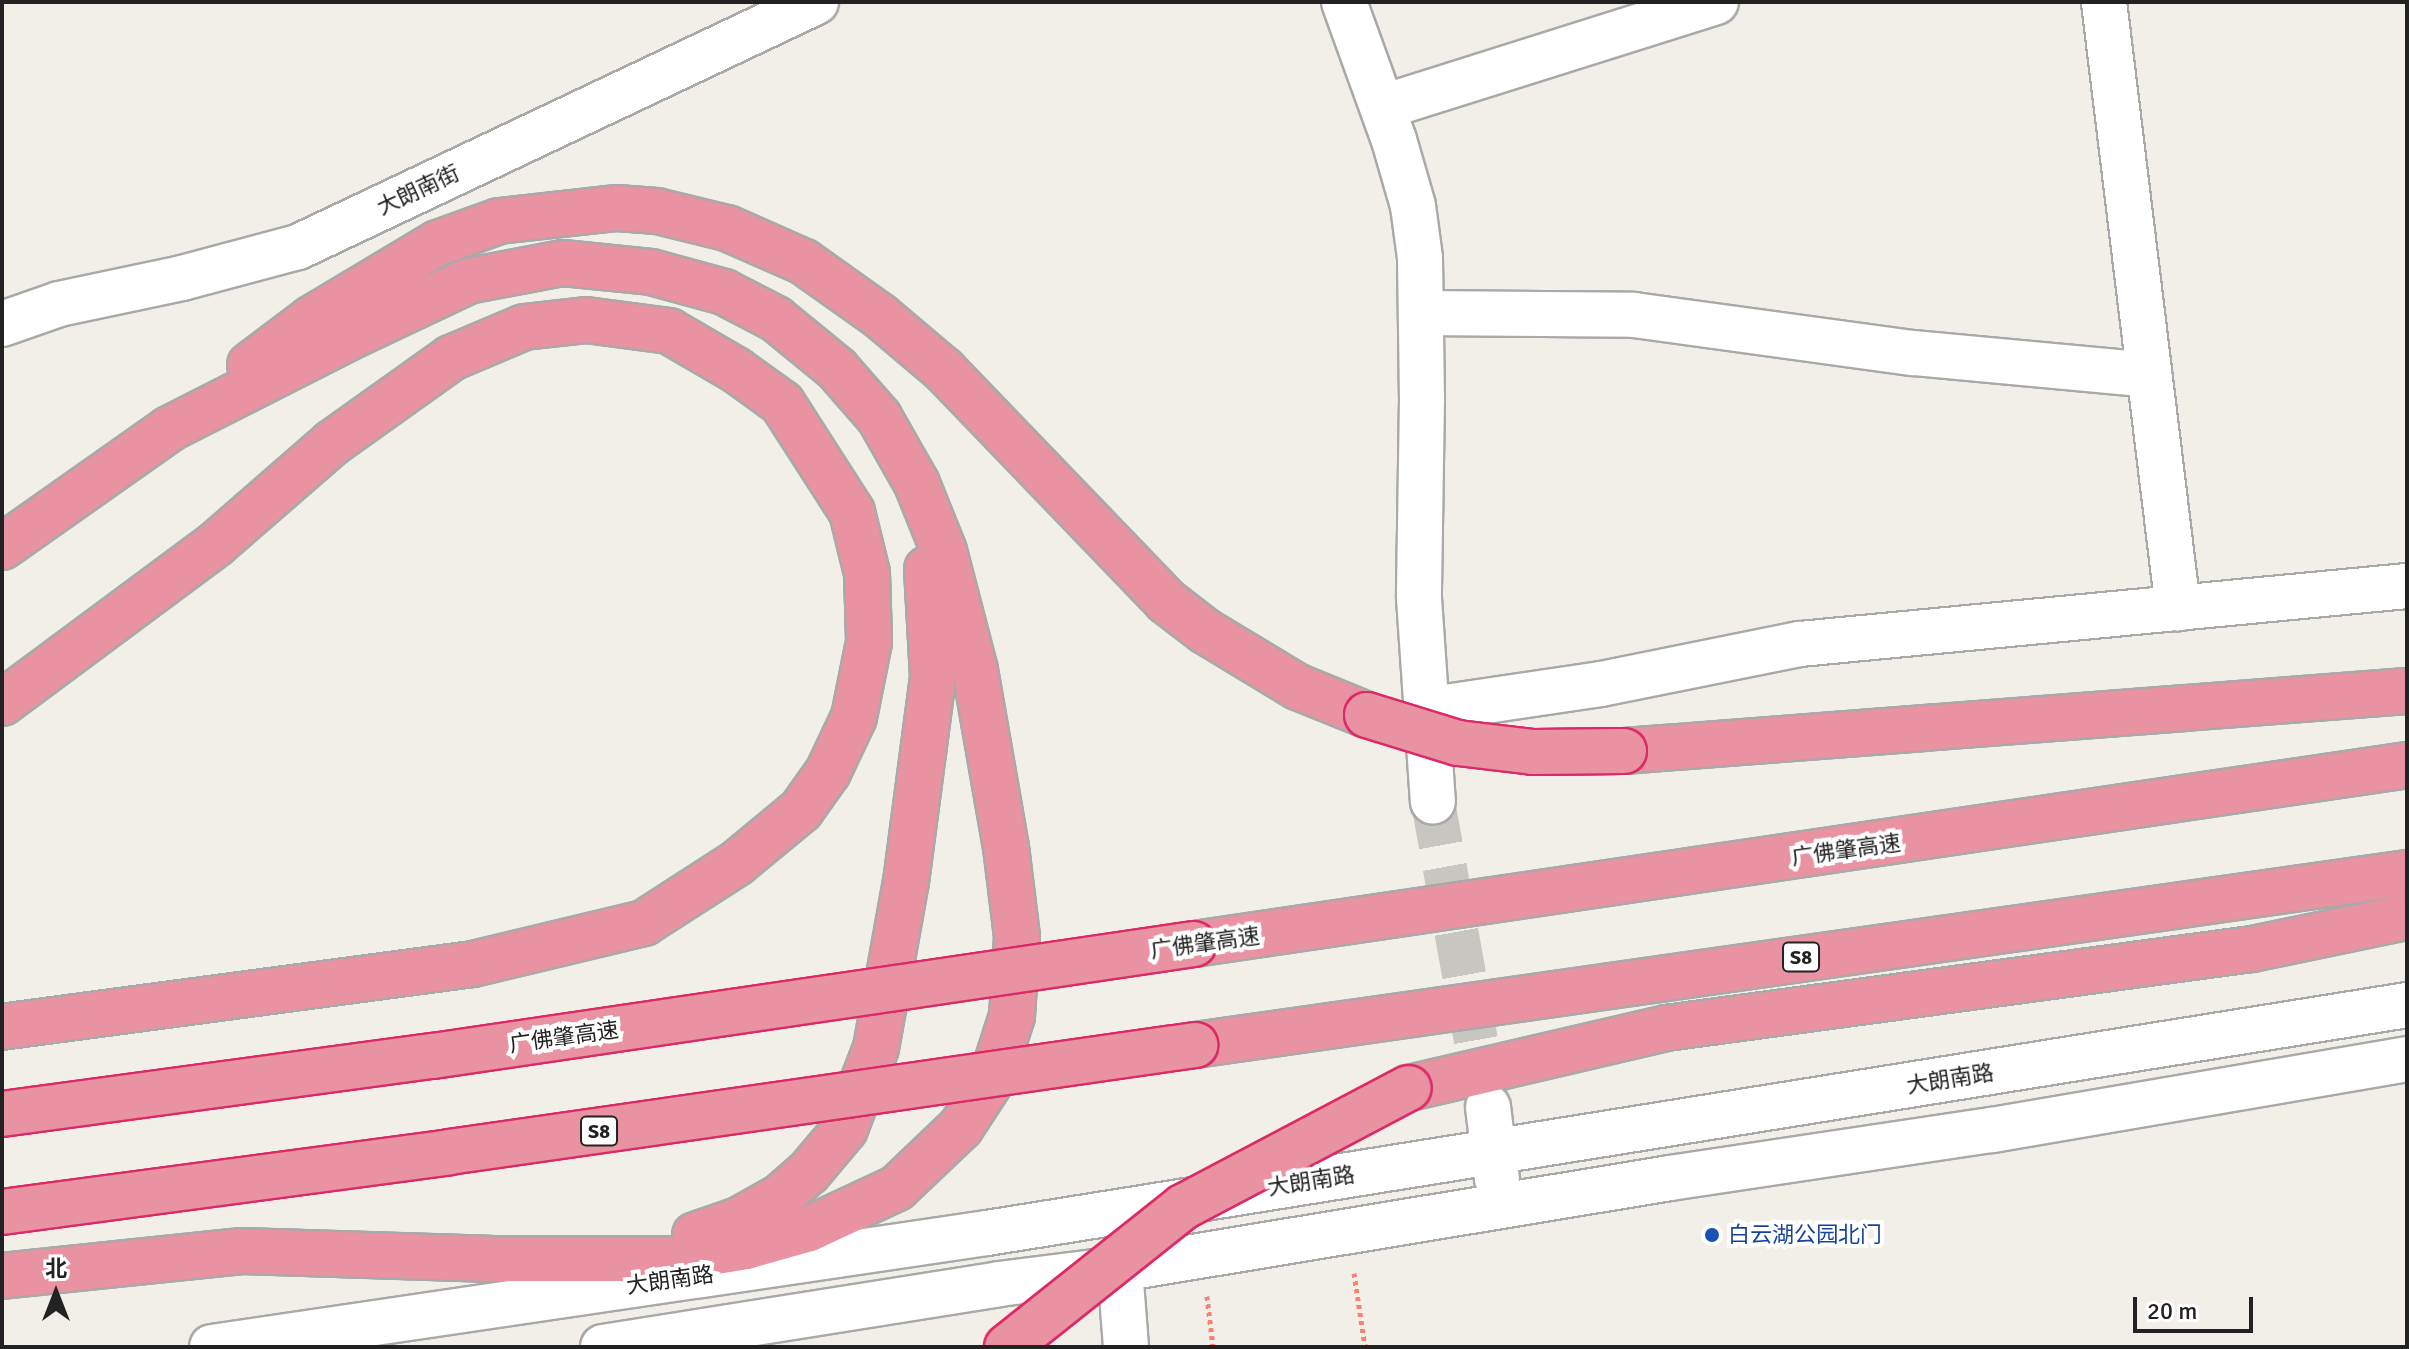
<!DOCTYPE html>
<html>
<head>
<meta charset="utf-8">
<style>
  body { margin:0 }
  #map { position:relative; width:2409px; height:1349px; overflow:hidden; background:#f2efe9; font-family:Signika,"Noto Sans SC",sans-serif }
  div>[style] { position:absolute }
  .minor-tunnel>* { height:44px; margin-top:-22px; transform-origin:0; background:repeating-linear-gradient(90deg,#c8c6c1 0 44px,transparent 0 66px) }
  .path>* { height:5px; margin-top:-2.5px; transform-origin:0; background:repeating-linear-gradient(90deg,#fa8072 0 4px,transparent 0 8px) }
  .roads { filter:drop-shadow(2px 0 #a9a9a9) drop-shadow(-2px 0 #a9a9a9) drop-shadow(0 2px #a9a9a9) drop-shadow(0 -2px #a9a9a9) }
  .minor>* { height:44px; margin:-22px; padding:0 22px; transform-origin:22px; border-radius:22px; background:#fff }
  .highway>* { height:44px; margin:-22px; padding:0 22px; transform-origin:22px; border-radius:22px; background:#e892a2 }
  .bridges { filter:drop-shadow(2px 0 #dc2a67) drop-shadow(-2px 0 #dc2a67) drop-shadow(0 2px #dc2a67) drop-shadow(0 -2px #dc2a67) }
  .highway-bridge>* { height:44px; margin:-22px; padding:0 22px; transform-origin:22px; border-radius:22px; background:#e892a2 }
  .dots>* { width:22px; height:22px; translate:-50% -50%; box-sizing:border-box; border:4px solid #fff; border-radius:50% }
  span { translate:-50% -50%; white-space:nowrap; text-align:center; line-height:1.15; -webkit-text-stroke:8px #fff; paint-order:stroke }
  .shield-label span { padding:2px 6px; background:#fff; border:2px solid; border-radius:6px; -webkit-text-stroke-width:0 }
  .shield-label { font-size:20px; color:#222; font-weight:700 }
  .street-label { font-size:22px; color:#222 }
  .transit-label { font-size:22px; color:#164399 }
  .left { translate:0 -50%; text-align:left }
  .frame { position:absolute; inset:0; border:4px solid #222; pointer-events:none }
  .north { position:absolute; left:16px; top:1253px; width:80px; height:80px; -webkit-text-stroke:6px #fff; paint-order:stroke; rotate:0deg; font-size:22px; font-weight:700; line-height:32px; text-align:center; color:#222 }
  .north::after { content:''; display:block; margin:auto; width:28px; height:36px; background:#222; clip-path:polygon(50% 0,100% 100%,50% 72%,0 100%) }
  .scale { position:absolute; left:2133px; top:1297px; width:120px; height:36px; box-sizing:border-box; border:4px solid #222; border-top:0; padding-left:10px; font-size:24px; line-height:28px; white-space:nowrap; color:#222; -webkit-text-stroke:6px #fff; paint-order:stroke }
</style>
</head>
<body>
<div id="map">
  <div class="minor-tunnel">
    <i style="left:1433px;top:802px;width:310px;rotate:79.8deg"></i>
  </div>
  <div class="path">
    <i style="left:1354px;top:1273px;width:75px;rotate:81.5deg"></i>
    <i style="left:1207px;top:1296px;width:51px;rotate:83.3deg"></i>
  </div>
  <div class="roads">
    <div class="minor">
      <i style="left:1344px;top:2px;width:147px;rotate:70.1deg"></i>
      <i style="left:1394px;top:140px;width:69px;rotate:73.9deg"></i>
      <i style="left:1413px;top:206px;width:52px;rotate:82.3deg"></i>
      <i style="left:1420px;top:258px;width:141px;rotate:89.2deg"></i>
      <i style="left:1422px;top:399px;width:199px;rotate:90.9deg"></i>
      <i style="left:1419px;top:598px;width:204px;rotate:86.1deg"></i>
      <i style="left:2104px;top:2px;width:611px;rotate:83.04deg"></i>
      <i style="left:1383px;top:107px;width:349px;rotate:-17.5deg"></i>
      <i style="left:1421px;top:313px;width:213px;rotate:0.5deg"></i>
      <i style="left:1634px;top:315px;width:282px;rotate:7.8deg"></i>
      <i style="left:1913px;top:353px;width:237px;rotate:5.3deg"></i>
      <i style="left:2px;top:324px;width:60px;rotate:-19.3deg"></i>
      <i style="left:59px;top:304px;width:126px;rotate:-11.9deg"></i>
      <i style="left:182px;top:278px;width:120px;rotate:-15deg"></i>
      <i style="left:298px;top:247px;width:573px;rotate:-25.31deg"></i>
      <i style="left:1425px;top:710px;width:178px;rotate:-8.4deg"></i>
      <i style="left:1601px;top:684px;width:203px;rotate:-11.4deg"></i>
      <i style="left:1800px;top:644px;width:610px;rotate:-5.46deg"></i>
      <i style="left:1488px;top:1107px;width:73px;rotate:82.9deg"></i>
      <i style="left:1120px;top:1269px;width:78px;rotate:85.6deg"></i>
      <i style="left:212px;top:1347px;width:783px;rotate:-8.37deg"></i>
      <i style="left:987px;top:1233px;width:1438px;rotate:-9.12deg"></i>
      <i style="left:603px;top:1347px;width:401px;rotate:-9deg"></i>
      <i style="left:999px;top:1284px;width:122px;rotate:-7.1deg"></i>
      <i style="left:1120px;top:1269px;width:557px;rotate:-9.39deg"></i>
      <i style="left:1670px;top:1178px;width:326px;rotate:-8.5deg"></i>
      <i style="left:1992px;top:1130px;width:421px;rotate:-9.7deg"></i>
    </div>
    <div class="highway">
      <i style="left:250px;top:365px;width:76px;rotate:-37deg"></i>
      <i style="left:311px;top:319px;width:148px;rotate:-30.9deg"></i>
      <i style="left:438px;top:243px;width:65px;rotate:-19.8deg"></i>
      <i style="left:499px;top:221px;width:119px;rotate:-6.3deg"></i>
      <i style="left:617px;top:208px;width:40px;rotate:4.3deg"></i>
      <i style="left:657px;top:211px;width:72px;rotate:13.7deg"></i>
      <i style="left:727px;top:228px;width:84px;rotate:23.8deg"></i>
      <i style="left:804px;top:262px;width:93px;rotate:35.4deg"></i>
      <i style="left:880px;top:316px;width:84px;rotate:40.2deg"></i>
      <i style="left:944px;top:370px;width:320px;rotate:46.1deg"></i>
      <i style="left:1166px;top:601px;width:49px;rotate:37.6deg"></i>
      <i style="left:1205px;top:631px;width:109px;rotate:31.1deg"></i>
      <i style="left:1298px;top:687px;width:74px;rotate:22.1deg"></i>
      <i style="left:2px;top:547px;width:204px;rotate:-35.2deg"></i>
      <i style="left:169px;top:429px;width:210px;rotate:-26.9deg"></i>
      <i style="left:356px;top:334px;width:124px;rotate:-25.3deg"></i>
      <i style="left:468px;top:281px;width:97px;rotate:-10.7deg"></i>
      <i style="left:563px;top:263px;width:88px;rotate:5.8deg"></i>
      <i style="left:651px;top:272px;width:76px;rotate:15.3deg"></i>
      <i style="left:724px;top:292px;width:59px;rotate:27.4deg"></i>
      <i style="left:776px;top:319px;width:79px;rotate:39.3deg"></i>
      <i style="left:837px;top:369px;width:64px;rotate:48.8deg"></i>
      <i style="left:879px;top:417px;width:77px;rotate:60.4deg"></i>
      <i style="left:917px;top:484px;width:72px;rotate:68.1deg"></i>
      <i style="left:944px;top:551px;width:123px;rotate:75.4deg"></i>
      <i style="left:975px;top:670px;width:180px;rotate:80.1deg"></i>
      <i style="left:1006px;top:847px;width:91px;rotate:83deg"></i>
      <i style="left:1017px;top:937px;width:79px;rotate:93.6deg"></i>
      <i style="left:1012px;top:1016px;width:68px;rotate:107.9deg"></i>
      <i style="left:991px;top:1081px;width:55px;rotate:123.1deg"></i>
      <i style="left:961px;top:1127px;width:88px;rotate:136.4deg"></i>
      <i style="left:897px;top:1188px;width:97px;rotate:155deg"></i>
      <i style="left:809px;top:1229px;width:66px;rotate:164.1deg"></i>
      <i style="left:746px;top:1247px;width:73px;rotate:170.5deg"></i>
      <i style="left:674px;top:1259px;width:180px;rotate:180deg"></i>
      <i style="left:494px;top:1259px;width:252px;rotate:-178.2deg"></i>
      <i style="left:242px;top:1251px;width:241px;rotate:174.1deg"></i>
      <i style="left:2px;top:703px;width:267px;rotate:-36.6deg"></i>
      <i style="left:216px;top:544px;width:154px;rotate:-41deg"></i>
      <i style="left:332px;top:443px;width:146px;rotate:-35.5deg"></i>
      <i style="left:451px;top:358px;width:79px;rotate:-23deg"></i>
      <i style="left:524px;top:327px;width:62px;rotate:-6.4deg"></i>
      <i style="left:586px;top:320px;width:84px;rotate:7.5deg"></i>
      <i style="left:669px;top:331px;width:78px;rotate:30.2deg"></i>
      <i style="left:736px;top:370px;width:57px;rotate:35.7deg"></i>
      <i style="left:782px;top:403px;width:130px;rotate:57.3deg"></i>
      <i style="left:852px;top:512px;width:63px;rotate:76.2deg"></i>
      <i style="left:867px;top:573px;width:69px;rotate:88.3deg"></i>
      <i style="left:869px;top:642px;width:76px;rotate:101.3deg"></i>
      <i style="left:854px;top:717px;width:61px;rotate:115.3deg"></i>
      <i style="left:828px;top:772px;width:47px;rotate:125.4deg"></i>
      <i style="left:801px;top:810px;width:83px;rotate:140.4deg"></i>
      <i style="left:737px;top:863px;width:111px;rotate:147.2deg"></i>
      <i style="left:644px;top:923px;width:176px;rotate:166.5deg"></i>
      <i style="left:473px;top:964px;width:475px;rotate:172.4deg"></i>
      <i style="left:1624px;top:751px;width:785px;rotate:-4.38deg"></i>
      <i style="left:1194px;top:944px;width:1226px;rotate:-8.39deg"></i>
      <i style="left:1195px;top:1045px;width:1224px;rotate:-8.08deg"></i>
      <i style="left:1409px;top:1088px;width:264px;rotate:-13.1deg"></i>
      <i style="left:1666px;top:1028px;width:591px;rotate:-7.68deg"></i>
      <i style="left:2252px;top:949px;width:158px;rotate:-11.7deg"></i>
      <i style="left:695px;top:1235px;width:46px;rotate:-18.8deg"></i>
      <i style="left:739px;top:1220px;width:47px;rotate:-29.3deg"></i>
      <i style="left:780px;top:1197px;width:37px;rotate:-41deg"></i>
      <i style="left:808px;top:1173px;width:57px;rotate:-49.9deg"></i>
      <i style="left:845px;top:1129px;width:87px;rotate:-69.1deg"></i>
      <i style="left:876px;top:1048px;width:169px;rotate:-79.8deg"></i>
      <i style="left:906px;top:882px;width:207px;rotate:-82.5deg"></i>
      <i style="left:933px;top:677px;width:108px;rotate:-93.2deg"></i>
    </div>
  </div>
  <div class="bridges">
    <div class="highway-bridge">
      <i style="left:1367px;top:715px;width:95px;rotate:17.1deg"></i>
      <i style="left:1458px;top:743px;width:76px;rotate:6.8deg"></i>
      <i style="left:1533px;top:752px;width:91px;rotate:-0.6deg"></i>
      <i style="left:2px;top:1114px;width:435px;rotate:-7.7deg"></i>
      <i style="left:433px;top:1056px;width:769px;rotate:-8.37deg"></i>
      <i style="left:2px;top:1212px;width:451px;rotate:-7.6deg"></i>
      <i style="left:449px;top:1152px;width:754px;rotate:-8.16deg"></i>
      <i style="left:1007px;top:1347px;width:225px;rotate:-38.5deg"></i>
      <i style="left:1183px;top:1207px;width:255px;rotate:-27.8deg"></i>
    </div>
  </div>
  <div class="dots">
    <i style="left:1712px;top:1235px;background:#1a4fb4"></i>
  </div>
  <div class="shield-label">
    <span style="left:1801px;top:957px">S8</span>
    <span style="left:599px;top:1131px">S8</span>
  </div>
  <div class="street-label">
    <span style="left:418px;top:190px;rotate:-25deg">大朗南街</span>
    <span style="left:1846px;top:850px;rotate:-8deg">广佛肇高速</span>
    <span style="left:1205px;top:943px;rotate:-8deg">广佛肇高速</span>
    <span style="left:564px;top:1037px;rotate:-8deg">广佛肇高速</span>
    <span style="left:1950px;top:1079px;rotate:-9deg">大朗南路</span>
    <span style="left:1311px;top:1181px;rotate:-9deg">大朗南路</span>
    <span style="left:670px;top:1280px;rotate:-8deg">大朗南路</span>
  </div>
  <div class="transit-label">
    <span class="left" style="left:1728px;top:1235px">白云湖公园北门</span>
  </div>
  <div class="frame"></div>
  <div class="north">北</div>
  <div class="scale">20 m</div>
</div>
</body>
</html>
